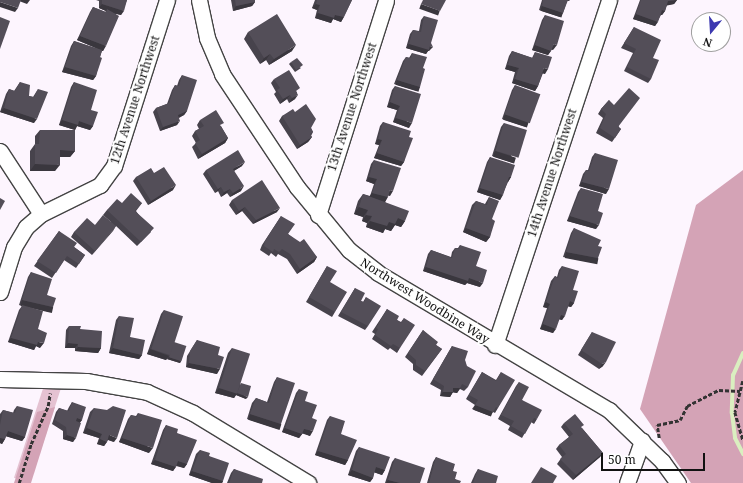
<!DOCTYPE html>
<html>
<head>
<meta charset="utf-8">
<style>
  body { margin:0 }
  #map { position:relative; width:743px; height:483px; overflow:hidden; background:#fdf5fe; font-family:"Noto Serif",serif }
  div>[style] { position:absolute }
  .green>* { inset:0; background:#e5c2d2; transform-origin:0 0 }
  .forest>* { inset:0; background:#d4a3b6 }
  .stream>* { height:4px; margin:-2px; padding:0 2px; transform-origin:2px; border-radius:2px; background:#daefc0 }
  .path>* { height:2.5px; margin-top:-1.25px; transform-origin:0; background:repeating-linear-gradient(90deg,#333 0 4px,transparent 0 6px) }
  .roads { filter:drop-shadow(1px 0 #444) drop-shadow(-1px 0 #444) drop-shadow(0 1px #444) drop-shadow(0 -1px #444) }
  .minor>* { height:15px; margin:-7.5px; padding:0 7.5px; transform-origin:7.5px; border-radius:7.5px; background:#fff }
  .wall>* { inset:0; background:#47434c }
  .shaded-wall>* { inset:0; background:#3a373e; transform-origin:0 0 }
  .building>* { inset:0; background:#534e58; transform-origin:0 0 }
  span { translate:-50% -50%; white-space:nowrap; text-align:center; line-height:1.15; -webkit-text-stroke:4px #fff; paint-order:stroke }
  .street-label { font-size:12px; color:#111 }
  .north { position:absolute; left:691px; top:12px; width:40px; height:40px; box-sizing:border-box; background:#fff; border:1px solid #a0a0a0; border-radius:50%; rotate:198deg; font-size:11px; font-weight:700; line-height:16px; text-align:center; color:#111 }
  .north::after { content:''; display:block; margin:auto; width:14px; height:18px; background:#3c39b0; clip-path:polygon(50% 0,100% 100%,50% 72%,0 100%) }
  .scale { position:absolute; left:601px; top:453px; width:104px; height:18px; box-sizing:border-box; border:2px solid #111; border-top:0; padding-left:5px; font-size:12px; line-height:14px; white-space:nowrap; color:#111; -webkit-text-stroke:3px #fff; paint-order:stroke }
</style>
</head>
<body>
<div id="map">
  <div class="green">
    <i style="left:62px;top:385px;width:103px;height:17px;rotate:108deg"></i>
  </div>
  <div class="forest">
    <i style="clip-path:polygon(743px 170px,743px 483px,691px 483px,640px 409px,696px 205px)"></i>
    <i style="clip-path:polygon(55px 407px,31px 483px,14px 483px,37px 412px)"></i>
  </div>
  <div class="stream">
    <i style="left:743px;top:353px;width:24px;rotate:114deg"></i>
    <i style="left:733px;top:375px;width:38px;rotate:92deg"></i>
    <i style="left:732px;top:413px;width:25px;rotate:83deg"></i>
    <i style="left:735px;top:438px;width:18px;rotate:63deg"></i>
  </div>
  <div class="path">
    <i style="left:743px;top:381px;width:32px;rotate:104deg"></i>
    <i style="left:735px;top:412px;width:29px;rotate:74deg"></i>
    <i style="left:659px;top:438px;width:13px;rotate:-99deg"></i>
    <i style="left:657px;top:425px;width:24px;rotate:-12deg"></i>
    <i style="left:680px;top:420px;width:16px;rotate:-63deg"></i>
    <i style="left:687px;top:406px;width:36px;rotate:-27deg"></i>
    <i style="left:719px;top:390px;width:21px;rotate:3deg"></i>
    <i style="left:19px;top:483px;width:41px;rotate:-72.9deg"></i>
    <i style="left:31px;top:444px;width:42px;rotate:-65.9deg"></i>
    <i style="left:48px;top:406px;width:13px;rotate:-81deg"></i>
  </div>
  <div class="roads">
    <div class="minor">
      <i style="left:199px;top:0;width:39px;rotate:78deg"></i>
      <i style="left:207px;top:38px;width:39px;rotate:67deg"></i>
      <i style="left:222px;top:74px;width:136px;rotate:56.4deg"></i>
      <i style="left:297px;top:187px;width:82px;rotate:50.5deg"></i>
      <i style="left:349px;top:250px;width:37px;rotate:38deg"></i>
      <i style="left:378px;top:273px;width:269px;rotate:30.7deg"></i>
      <i style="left:609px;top:410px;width:74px;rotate:43.9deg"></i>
      <i style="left:662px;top:461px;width:27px;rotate:54deg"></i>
      <i style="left:0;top:151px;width:75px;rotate:56.9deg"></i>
      <i style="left:318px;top:215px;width:225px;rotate:-72.4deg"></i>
      <i style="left:0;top:292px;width:47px;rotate:-72.7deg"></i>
      <i style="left:14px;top:247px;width:23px;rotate:-59deg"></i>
      <i style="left:26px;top:227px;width:20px;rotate:-41deg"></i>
      <i style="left:41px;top:214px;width:66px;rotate:-26.2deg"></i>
      <i style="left:100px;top:185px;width:24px;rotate:-54deg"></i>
      <i style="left:114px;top:166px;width:174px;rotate:-72.3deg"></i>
      <i style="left:495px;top:345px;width:363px;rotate:-71.7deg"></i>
      <i style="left:0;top:379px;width:86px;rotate:1.3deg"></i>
      <i style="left:86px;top:381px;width:62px;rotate:10.2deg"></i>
      <i style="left:147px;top:392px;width:51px;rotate:24.5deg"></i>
      <i style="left:193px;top:413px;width:135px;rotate:31.3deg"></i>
      <i style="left:627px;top:483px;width:45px;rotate:-70.3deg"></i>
    </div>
  </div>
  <div class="wall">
    <i style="clip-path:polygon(96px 0,127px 0,121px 15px,116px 14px,103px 51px,102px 51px,100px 57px,96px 76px,93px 80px,62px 72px,71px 46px,74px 41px,98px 49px,77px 40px,90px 12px,93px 7px,105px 12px,106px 11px,99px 8px,99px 1px)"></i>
    <i style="clip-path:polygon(231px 0,255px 0,255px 2px,252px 6px,233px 11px)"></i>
    <i style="clip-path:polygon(315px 0,352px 0,341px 22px,333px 19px,331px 23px,315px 18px,317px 10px,312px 8px)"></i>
    <i style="clip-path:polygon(542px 0,570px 0,569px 1px,567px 1px,563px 13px,560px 17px,539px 10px)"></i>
    <i style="clip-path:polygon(640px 0,677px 0,674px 4px,667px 5px,665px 11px,662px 15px,661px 15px,655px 26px,633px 19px)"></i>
    <i style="clip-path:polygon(545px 15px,553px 50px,552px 49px,548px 55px,532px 50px,542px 20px)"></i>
    <i style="clip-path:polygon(424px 16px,431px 43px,429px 51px,428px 51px,426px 54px,406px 48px,410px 34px,413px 30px,419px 31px,421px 20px)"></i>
    <i style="clip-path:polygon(634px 27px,653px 58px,651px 79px,648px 83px,624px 71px,633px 53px,621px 48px)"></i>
    <i style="clip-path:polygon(248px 32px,292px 51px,269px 65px,266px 60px,260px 64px,244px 39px)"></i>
    <i style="clip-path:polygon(512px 51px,532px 58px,535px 52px,545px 74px,543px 73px,538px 86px,535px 91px,512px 83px,515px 72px,505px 69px,509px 56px)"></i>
    <i style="clip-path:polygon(412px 53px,420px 87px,417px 91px,394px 84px,403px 61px,406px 57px,409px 58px)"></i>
    <i style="clip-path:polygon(291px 62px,301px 68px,295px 72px,289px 64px)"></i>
    <i style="clip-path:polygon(182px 75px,187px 111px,184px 115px,179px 118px,177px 125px,160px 131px,153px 112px,156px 108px,167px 104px,172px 90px,175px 85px,177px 86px,179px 80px)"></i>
    <i style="clip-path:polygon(274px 79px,297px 92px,295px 99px,289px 103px,287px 99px,280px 104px,274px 94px,276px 92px,271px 83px)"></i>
    <i style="clip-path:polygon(20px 82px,29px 96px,33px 97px,38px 89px,34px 123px,0 112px,6px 94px,9px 89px,14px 91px)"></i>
    <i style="clip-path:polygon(74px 82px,91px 110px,93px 126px,90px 130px,77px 126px,75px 130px,59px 125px,71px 87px)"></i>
    <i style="clip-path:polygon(515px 85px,526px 127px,502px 119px,512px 90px)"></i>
    <i style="clip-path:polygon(395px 86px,409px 128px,393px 122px,397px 110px,387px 107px,392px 90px)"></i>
    <i style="clip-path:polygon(609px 100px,619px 127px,621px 129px,612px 142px,596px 133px,603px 118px,598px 114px,601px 109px)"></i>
    <i style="clip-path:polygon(295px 112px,311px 128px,313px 132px,311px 136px,312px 137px,308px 142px,297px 149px,279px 121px,282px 116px)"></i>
    <i style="clip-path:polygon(200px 120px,221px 126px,228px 138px,225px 143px,198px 159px,192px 147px,196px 143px,192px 136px,195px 131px,199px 129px,197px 125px)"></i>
    <i style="clip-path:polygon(383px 122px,409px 137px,404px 162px,401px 166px,374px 158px,379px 145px,375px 144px,380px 126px)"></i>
    <i style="clip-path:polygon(504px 123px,513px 163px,492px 156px,501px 127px)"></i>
    <i style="clip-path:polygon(40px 130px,75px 151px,70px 157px,60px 157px,55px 171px,30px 171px,30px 151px,35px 144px,35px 136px)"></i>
    <i style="clip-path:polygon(595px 153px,606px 194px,579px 186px,583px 174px,586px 170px,588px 170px,592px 157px)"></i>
    <i style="clip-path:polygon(490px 157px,511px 177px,508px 182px,500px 200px,477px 192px,487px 162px)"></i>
    <i style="clip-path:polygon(374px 160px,390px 196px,388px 195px,385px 202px,405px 221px,401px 227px,395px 225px,391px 231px,385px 229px,383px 233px,366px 227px,367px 223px,362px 221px,363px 217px,354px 214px,358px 201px,363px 194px,370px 196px,374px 184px,366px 181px,371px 164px)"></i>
    <i style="clip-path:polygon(242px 166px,234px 171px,241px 191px,230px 197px,227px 193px,221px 197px,218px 191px,215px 193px,203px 174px,206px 170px)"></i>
    <i style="clip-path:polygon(154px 173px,173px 190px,148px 205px,133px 181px,136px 177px)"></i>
    <i style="clip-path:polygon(581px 188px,598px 211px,596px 229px,567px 221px,578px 192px)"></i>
    <i style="clip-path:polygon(489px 197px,492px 219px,490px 237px,486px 242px,463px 232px,472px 205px,476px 201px,485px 204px)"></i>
    <i style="clip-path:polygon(232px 200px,277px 212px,253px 224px,242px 211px,236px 215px,229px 205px)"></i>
    <i style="clip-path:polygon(122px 203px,142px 203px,136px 211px,151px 232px,137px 246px,116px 226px,92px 255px,71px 237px,74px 232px,95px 225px,111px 222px,103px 215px,107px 210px)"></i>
    <i style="clip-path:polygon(281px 216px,288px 234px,317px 257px,314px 262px,297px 274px,287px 259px,278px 254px,276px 257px,271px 253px,269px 256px,260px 250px,262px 245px)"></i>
    <i style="clip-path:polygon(574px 228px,598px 246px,598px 258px,595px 263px,563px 257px,571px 233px)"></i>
    <i style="clip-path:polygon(59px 231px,74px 247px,85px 255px,76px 268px,64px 260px,52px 278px,34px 266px)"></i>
    <i style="clip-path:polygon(460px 245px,476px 266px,480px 287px,467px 283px,465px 285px,423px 271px,428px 254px,431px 250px,451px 257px,452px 252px,455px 248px,458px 248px)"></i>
    <i style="clip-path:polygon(327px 266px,335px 312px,332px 317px,306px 302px)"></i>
    <i style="clip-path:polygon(562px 266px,573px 290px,574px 303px,571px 307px,568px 306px,562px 320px,559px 319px,553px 333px,540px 329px,547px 308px,543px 307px,551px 281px,555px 276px,557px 277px,559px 270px)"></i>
    <i style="clip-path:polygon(31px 272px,47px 295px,53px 307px,50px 312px,28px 307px,38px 329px,40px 348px,36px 346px,34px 350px,8px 342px,19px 310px,22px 306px,19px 305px,28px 277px)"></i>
    <i style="clip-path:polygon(355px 288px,361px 301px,363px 302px,366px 297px,368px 326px,365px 330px,338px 316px)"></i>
    <i style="clip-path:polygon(387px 309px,397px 320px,401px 322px,404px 318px,400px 348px,397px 353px,390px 348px,388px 350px,372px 339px,375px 334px,372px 332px)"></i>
    <i style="clip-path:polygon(164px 310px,173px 343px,181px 361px,180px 363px,167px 359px,168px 357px,166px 360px,147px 354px,161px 314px)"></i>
    <i style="clip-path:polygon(119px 316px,130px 337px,142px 355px,139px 359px,109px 353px,116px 320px)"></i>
    <i style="clip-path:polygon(69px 326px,101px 348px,98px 353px,75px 351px,75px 348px,65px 348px,66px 330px)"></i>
    <i style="clip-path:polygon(423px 330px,436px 345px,442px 349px,422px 376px,413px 370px,413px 364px,405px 357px)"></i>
    <i style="clip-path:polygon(592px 332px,603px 366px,599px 369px,578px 355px)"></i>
    <i style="clip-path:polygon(197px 340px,218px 355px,217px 374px,186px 367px,187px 356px)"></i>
    <i style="clip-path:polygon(452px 346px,465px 360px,468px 387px,464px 391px,460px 389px,457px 393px,453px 392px,450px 397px,440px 396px,441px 390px,430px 384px)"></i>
    <i style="clip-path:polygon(232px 348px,240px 383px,246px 399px,236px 395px,234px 398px,215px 393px,228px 353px)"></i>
    <i style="clip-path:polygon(482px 372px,496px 380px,501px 372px,498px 408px,495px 413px,493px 412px,490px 416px,472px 409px,475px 405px,466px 399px)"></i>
    <i style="clip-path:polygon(277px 377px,281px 424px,278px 429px,247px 419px,252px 403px,256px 398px,267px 402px,274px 382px)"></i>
    <i style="clip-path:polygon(519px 382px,522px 400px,537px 419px,534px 424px,531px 422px,522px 438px,508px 430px,510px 426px,498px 419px,516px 386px)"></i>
    <i style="clip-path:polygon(299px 389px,312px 418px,310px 436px,303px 433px,299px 438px,282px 432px,296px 393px)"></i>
    <i style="clip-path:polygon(72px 402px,82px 420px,80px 422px,73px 442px,63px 439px,63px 431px,52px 424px,56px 412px,59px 408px,67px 411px,69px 407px)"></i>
    <i style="clip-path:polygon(17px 406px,25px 437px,22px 441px,6px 436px,5px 439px,2px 444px,0 443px,0 414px,3px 410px,13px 413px,14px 410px)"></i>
    <i style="clip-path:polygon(94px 408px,114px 442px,108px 440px,104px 446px,97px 444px,99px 438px,83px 433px,90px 412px)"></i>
    <i style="clip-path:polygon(138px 413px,149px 453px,119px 442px,128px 419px,131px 415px,136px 416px)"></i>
    <i style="clip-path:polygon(330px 416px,341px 434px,348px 460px,345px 465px,315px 455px,327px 420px)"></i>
    <i style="clip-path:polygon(564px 423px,582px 428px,603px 453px,600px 457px,573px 480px,557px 464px,562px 457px,556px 449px,559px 445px,569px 437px,561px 427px)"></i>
    <i style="clip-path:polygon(166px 425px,177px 433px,187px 464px,184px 468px,176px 466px,173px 471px,151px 464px,163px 430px)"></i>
    <i style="clip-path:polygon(359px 447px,385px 470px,382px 475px,374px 472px,373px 478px,370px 482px,348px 475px,356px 451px)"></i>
    <i style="clip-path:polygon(200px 450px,209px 456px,223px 481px,222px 483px,212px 483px,189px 475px,196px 454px)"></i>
    <i style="clip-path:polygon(436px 457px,453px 471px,455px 479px,460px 483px,427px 483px,433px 462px)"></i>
    <i style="clip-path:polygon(395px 458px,420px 483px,385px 483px,392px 462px)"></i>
    <i style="clip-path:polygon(234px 469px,262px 483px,227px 483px,231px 473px)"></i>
    <i style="clip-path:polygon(478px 469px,496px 483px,471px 483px,475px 474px)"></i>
  </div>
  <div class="shaded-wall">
    <i style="clip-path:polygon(19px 0,30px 0,27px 4px,19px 1px)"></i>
    <i style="clip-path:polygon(677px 0,674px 4px,665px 6px,668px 1px)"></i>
    <i style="clip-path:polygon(0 2px,18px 8px,15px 12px,0 7px)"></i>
    <i style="clip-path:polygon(255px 2px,252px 6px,233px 11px,236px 6px)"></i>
    <i style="clip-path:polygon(102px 4px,124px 11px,121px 15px,106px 11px,107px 9px,106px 11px,99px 8px)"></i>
    <i style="clip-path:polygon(316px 4px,320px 5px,317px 10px,312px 8px)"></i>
    <i style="left:421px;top:4px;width:20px;height:5px;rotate:20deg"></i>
    <i style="left:542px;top:6px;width:22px;height:5px;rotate:18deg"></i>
    <i style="clip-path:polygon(662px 10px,665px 11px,662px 15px,659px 14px)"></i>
    <i style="clip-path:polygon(318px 13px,335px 15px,344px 17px,341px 22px,333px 19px,331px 23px,315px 18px)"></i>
    <i style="clip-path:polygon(636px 14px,658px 22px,655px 26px,633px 19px)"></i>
    <i style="clip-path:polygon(80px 36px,106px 46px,103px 51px,77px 40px)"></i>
    <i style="clip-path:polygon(409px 44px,430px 46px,433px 47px,429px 51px,428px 51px,426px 54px,406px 48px)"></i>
    <i style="clip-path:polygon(554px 44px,557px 45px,553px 50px,550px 49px)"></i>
    <i style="clip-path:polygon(296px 45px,292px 51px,269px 65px,274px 59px)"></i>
    <i style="clip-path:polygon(535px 45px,551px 51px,548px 55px,532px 50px)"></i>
    <i style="clip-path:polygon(270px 54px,266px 60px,260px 64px,264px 58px)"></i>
    <i style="clip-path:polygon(508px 65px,519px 68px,515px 72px,505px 69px)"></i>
    <i style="clip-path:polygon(65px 67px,96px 76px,93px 80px,62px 72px)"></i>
    <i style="clip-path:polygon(544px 68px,548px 69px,545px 74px,541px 73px)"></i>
    <i style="clip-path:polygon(515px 79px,538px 86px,535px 91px,512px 83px)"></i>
    <i style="left:397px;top:80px;width:24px;height:5px;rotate:17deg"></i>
    <i style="clip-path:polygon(290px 95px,287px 99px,280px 104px,283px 99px)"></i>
    <i style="clip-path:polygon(298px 95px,295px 99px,289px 103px,292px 98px)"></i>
    <i style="clip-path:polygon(390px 102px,400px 106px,397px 110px,387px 107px)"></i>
    <i style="clip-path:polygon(4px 108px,37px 119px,34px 123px,0 112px)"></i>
    <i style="clip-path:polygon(187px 111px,184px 115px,175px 119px,178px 115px)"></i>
    <i style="left:505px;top:114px;width:25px;height:6px;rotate:18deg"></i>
    <i style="clip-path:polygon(396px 118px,412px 123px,409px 128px,393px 122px)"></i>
    <i style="clip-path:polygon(62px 120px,79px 121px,93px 126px,90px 130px,77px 126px,75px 130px,59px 125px)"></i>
    <i style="clip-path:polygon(180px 121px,177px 125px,160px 131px,163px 127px)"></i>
    <i style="clip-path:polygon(312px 137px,308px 142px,297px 149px,300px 145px)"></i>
    <i style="clip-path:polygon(228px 138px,225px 143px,198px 159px,202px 154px)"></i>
    <i style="clip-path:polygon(378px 139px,382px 140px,379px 145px,375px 144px)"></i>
    <i style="clip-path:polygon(60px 150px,75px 151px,70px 157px,55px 157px)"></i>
    <i style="left:495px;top:151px;width:22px;height:6px;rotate:18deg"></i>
    <i style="clip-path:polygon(377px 153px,404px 162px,401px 166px,374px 158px)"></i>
    <i style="clip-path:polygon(245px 162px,242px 166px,230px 173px,233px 169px)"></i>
    <i style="clip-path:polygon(35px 164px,60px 165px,55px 171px,30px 171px)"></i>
    <i style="clip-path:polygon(369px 177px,377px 179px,374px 184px,366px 181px)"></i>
    <i style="clip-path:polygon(509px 177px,511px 177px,508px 182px,506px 181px)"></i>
    <i style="clip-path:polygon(582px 182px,609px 189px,606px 194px,579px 186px)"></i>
    <i style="clip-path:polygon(176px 185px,173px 190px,148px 205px,151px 201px)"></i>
    <i style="clip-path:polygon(244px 186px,241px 191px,230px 197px,233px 193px)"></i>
    <i style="clip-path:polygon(221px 187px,218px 191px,215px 193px,218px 189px)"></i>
    <i style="clip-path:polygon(480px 188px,503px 195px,500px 200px,477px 192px)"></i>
    <i style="clip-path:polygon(230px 189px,227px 193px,221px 197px,224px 192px)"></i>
    <i style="clip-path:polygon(390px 190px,393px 191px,390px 196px,387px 195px)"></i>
    <i style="clip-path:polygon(372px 193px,388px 197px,385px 202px,369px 197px)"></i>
    <i style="clip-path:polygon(245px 207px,242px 211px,236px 215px,239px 211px)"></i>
    <i style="clip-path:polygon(359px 207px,368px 210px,363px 217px,354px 214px)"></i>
    <i style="clip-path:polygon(280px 208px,277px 212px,253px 224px,256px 220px)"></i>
    <i style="clip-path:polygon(366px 215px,372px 216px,367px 223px,362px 221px)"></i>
    <i style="clip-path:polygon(570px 216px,599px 225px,596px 229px,567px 221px)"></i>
    <i style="clip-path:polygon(398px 218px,405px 221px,401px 227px,395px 225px,391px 231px,385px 229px,383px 233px,366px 227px,370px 221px,389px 222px)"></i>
    <i style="clip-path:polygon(116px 226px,113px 231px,92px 255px,95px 251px)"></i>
    <i style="clip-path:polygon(466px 228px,490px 237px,486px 242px,463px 232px)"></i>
    <i style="left:566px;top:252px;width:33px;height:6px;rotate:11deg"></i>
    <i style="clip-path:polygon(317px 257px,314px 262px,297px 274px,300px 269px)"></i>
    <i style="clip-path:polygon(426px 267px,469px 278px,483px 283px,480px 287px,467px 283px,465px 285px,423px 271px)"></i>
    <i style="left:22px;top:300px;width:32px;height:6px;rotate:13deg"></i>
    <i style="clip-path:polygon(570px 301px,574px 303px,571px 307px,566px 306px)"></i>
    <i style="clip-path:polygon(546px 302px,550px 304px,547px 308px,543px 307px)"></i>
    <i style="clip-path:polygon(561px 315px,565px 316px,562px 320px,558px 319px)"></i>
    <i style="clip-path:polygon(543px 324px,556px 329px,553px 333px,540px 329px)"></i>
    <i style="clip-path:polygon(11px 338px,38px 342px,44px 343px,40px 348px,36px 346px,34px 350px,8px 342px)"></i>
    <i style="clip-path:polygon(68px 343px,78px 344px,75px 348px,65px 348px)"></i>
    <i style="clip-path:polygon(78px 347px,101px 348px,98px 353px,75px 351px)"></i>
    <i style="clip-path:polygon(113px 348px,142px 355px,139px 359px,109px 353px)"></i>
    <i style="clip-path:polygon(150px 349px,169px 356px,166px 360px,147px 354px)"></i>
    <i style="clip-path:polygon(169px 357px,181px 361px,180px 363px,167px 359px)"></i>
    <i style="clip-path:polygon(606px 362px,603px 366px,599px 369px,602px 364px)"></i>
    <i style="clip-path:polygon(189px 363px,220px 369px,217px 374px,186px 367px)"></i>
    <i style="clip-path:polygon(219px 388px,237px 393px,248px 397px,246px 399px,236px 395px,234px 398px,215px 393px)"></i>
    <i style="clip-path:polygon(453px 388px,460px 388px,457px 393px,450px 392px)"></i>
    <i style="clip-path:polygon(443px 392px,453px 392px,450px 397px,440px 396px)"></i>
    <i style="left:475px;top:405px;width:19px;height:5px;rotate:21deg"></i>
    <i style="left:250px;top:414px;width:33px;height:6px;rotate:18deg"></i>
    <i style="clip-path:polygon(77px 418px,82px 420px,79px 424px,73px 422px)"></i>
    <i style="clip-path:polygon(87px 428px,102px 434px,99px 438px,83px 433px)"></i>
    <i style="clip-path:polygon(285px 428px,302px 434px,299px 438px,282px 432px)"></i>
    <i style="clip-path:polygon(304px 429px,313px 431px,310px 436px,301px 433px)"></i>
    <i style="clip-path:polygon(8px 431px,25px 437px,22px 441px,5px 436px)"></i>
    <i style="clip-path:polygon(67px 435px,76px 438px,73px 442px,63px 439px)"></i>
    <i style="clip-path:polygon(109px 435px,117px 438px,114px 442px,106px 439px)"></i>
    <i style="clip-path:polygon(0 438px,5px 439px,2px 444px,0 443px)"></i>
    <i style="clip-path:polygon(122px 438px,153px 448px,149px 453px,119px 442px)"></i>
    <i style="clip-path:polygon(100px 439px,107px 442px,104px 446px,97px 444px)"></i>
    <i style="clip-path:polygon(318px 451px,348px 460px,345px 465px,315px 455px)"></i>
    <i style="clip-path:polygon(603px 453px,600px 457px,573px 480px,576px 475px)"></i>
    <i style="clip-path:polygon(155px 460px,176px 467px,173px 471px,151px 464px)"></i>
    <i style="clip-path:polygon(178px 461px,187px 464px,184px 468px,175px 465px)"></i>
    <i style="clip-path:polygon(376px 467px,385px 470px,382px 475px,373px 472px)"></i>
    <i style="clip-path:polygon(352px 470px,373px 478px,370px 482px,348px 475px)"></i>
    <i style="clip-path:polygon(192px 471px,223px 481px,222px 483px,212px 483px,189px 475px)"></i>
    <i style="clip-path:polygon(388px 480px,400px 483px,386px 483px)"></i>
  </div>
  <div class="building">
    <i style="clip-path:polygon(0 0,21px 0,18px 8px,0 2px)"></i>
    <i style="clip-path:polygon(102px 0,127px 0,124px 11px,102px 4px)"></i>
    <i style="clip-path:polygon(235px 0,255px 0,255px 2px,236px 6px)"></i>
    <i style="clip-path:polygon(317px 0,352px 0,344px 17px,335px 15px,334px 18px,318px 13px,320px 5px,316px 4px)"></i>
    <i style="clip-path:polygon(423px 0,446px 0,440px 11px,421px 4px)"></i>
    <i style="clip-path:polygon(543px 0,568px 0,563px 13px,542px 6px)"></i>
    <i style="clip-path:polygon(641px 0,677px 0,668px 1px,665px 11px,662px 10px,658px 22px,636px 14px)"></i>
    <i style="clip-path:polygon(93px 7px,106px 12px,107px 9px,119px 16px,106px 46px,80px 36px)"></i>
    <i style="clip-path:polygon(277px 14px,296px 45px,274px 59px,270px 54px,264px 58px,248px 32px)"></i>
    <i style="clip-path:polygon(545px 15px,564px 21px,557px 45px,554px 44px,551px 51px,535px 45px)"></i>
    <i style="clip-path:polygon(424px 16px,438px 20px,431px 43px,433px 47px,430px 46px,429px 50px,409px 44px,413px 30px,421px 32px)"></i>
    <i style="clip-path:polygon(0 17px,10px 21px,0 49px)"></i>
    <i style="clip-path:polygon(634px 27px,661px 40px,653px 58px,659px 60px,651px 79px,627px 67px,636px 49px,624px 43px)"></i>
    <i style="clip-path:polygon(74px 41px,102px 50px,100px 57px,102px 58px,96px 76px,65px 67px)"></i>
    <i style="clip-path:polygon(512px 51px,533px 58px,535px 52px,552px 57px,548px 69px,544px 68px,538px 86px,515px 79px,519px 68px,508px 65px)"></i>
    <i style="clip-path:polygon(412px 53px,427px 57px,423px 68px,425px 69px,420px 87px,397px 80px,406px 57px,411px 58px)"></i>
    <i style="clip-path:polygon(297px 58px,303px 65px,296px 70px,291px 62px)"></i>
    <i style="clip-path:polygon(289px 70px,300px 88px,296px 91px,298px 95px,292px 98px,290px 95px,283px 99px,277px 90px,280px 88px,274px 79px)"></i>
    <i style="clip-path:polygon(182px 75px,197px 80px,187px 111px,178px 115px,180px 121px,163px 127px,156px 108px,169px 103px,175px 85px,179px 86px)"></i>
    <i style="clip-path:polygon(20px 82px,30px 85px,29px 96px,34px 97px,38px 89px,48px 92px,37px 119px,4px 108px,9px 89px,15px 91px)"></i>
    <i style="clip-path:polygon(74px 82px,97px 90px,91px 110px,98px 112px,93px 126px,79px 121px,78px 125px,62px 120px)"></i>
    <i style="left:515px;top:85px;width:27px;height:31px;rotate:20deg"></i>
    <i style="clip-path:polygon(395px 86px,421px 94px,412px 123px,396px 118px,400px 106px,390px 102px)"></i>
    <i style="clip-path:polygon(629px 88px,640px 98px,618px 127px,621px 129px,615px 138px,600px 128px,606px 114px,601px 109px,609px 100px,614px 105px)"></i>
    <i style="clip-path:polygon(306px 104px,316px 119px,311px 128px,313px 132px,310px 134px,312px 137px,300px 145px,282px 116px,293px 109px,295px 112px)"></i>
    <i style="clip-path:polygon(216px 110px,224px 123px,220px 125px,228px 138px,202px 154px,195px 143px,200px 140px,195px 131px,204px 126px,200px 120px)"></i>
    <i style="clip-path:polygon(383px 122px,411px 131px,409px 137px,413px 138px,404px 162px,377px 153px,382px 140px,378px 139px)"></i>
    <i style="left:504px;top:123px;width:24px;height:29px;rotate:17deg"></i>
    <i style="clip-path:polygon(40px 130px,75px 130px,75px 151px,60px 150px,60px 165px,35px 164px,35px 144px,39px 144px)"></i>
    <i style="clip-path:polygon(238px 150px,245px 162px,233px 169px,244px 186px,233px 193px,230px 189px,224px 192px,221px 187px,218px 189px,206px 170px)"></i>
    <i style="clip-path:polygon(595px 153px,618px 160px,609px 189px,582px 182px,586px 170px,589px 171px)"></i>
    <i style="clip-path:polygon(490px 157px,515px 165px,511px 177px,509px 177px,503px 195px,480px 188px)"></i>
    <i style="clip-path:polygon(374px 160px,401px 168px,393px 191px,390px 190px,388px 197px,372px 193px,377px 179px,369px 177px)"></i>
    <i style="clip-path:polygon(164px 167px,176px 185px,151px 201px,136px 177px,151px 168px,154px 173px)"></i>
    <i style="clip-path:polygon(262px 180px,280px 208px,256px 220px,245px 207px,239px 211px,232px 200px)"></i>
    <i style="clip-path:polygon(581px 188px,603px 194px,598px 211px,603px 213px,599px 225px,570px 216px)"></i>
    <i style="clip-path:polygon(131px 193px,142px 203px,135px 211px,154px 228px,141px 242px,107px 210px,117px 199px,122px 203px)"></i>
    <i style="clip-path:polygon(363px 194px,409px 211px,405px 221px,398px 218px,395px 224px,389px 222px,387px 226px,370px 221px,372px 216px,366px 215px,368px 210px,359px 207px)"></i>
    <i style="clip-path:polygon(489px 197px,499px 201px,492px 219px,495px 221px,490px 237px,466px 228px,476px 201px,487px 205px)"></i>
    <i style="clip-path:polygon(0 198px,5px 201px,0 210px)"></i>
    <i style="clip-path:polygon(103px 215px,116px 226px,95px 251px,74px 232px,87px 218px,95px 225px)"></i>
    <i style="clip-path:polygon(281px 216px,295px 224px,288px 234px,300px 242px,304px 239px,317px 257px,300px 269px,290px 254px,282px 249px,279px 252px,274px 249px,273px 252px,264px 246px,265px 241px)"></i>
    <i style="clip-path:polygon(574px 228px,601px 240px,598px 246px,602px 247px,598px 258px,566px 252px)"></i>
    <i style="clip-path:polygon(59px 231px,77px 243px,74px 247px,85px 255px,79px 264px,67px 256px,56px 273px,37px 261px)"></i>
    <i style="clip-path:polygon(460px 245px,481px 252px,476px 266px,487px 270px,483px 283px,469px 278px,468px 281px,426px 267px,431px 250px,452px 258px,455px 248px,459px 249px)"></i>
    <i style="clip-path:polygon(327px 266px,337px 271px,330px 282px,347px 292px,335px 312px,309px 297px)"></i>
    <i style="clip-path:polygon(562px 266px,579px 271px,573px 290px,578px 291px,574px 303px,570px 301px,565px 316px,561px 315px,556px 329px,543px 324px,550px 304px,546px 302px,555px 276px,558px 278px)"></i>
    <i style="clip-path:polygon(31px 272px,52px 279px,47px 295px,56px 298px,53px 307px,22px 300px)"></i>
    <i style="clip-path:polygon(355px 288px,365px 293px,361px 301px,364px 302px,366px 297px,381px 306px,368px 326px,341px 312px)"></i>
    <i style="clip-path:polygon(22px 305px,43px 311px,38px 329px,47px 333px,44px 343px,38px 342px,37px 345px,11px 338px)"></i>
    <i style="clip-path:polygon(387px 309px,399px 316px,397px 320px,401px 323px,404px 318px,415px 325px,400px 348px,393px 344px,391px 346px,375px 335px,378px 329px,376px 328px)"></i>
    <i style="left:164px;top:310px;width:20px;height:41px;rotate:18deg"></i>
    <i style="clip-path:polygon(119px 316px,134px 318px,130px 337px,145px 340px,142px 355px,113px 348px)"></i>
    <i style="clip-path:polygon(69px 326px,81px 326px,80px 329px,102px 331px,101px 348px,78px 347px,78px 344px,68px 343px)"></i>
    <i style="clip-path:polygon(423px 330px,438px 342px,436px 345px,442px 349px,425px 371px,416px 365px,416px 360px,408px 353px)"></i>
    <i style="clip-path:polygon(592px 332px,616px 342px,606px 362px,602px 364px,581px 350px)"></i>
    <i style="clip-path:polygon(197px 340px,220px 347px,218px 355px,224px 357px,220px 369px,189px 363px,190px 351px)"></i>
    <i style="left:174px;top:342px;width:13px;height:16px;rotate:18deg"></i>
    <i style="clip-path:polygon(452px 346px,468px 351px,465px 360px,467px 366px,476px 371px,468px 387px,462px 384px,460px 388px,453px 388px,453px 392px,443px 392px,444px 386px,433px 379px)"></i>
    <i style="left:232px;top:348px;width:19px;height:42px;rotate:18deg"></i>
    <i style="clip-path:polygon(482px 372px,496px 381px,501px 372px,515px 380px,498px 408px,496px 407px,493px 412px,475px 405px,478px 400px,469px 395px)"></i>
    <i style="clip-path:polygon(277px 377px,295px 383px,281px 424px,250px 414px,256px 398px,269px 403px)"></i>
    <i style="clip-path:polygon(519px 382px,529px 387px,522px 400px,542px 410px,537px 419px,534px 418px,525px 434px,511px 426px,514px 421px,501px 415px)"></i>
    <i style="clip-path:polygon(241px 383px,251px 386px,248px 397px,237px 393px)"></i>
    <i style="clip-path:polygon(299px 389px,308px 392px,305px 401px,317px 405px,312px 418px,317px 420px,313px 431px,304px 429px,302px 434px,285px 428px)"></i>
    <i style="clip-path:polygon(72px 402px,86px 407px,82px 420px,77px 418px,76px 421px,81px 423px,76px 438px,67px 435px,66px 427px,55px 420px,59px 408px,69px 411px)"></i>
    <i style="clip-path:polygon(17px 406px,33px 410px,25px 437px,8px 431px,5px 439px,0 438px,0 425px,3px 410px,15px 413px)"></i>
    <i style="clip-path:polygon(113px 406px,126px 410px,117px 438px,109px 435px,107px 442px,100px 439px,102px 434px,87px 428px,94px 408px,107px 410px)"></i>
    <i style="clip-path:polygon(138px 413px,162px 420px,153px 448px,122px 438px,131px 415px,137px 417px)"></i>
    <i style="clip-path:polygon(575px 414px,584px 425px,581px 427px,603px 453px,576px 475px,560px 459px,566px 454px,559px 445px,573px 434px,564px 423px)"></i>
    <i style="clip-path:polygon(330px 416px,345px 421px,341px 434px,357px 440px,348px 460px,318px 451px)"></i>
    <i style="clip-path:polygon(166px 425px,178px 429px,177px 433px,197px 440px,187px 464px,178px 461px,176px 467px,155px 460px)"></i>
    <i style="clip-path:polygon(359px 447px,390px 457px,385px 470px,376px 467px,373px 478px,352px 470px)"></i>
    <i style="clip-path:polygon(200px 450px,210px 453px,209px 456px,229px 463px,223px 481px,192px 471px)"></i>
    <i style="clip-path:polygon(436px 457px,455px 464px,453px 471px,457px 472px,455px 479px,461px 481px,460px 483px,429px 483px)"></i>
    <i style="clip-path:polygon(395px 458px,425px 468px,420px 483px,400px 483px,388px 480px)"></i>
    <i style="clip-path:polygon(541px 467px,557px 476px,553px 483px,531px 483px)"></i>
    <i style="clip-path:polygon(234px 469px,263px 479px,262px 483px,229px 483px)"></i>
    <i style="clip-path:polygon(478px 469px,498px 476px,496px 483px,473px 483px)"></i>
  </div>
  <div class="street-label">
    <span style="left:135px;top:100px;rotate:-72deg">12th Avenue Northwest</span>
    <span style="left:352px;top:107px;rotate:-72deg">13th Avenue Northwest</span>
    <span style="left:552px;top:173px;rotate:-72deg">14th Avenue Northwest</span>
    <span style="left:425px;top:301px;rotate:32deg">Northwest Woodbine Way</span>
  </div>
  <div class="north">N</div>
  <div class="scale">50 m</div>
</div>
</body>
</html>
